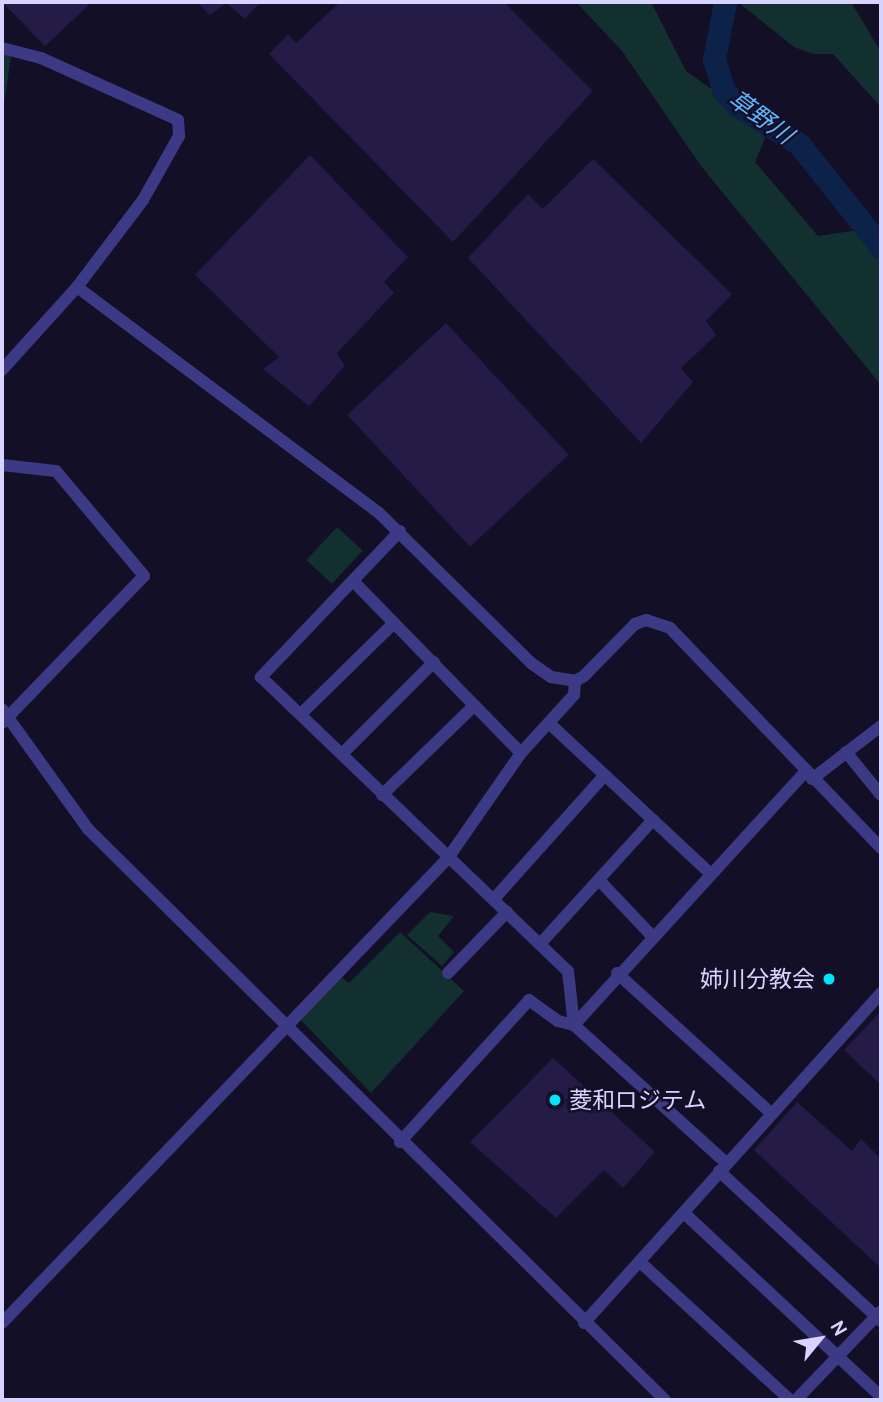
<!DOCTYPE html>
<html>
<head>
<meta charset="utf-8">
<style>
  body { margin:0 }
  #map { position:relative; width:883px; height:1402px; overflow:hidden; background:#130f26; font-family:Cabin,"Noto Sans JP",sans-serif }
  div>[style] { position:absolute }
  .green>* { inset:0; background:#12302f; transform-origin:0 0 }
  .river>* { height:23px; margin:-11.5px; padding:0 11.5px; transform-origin:11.5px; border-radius:11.5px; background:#0c2248 }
  .building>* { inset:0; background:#241b47; transform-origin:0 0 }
  .minor>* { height:12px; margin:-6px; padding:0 6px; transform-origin:6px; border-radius:6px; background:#3d3a85 }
  .dots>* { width:19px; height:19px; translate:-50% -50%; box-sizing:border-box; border:4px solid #130f26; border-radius:50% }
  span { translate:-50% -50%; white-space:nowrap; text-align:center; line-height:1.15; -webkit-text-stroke:5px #130f26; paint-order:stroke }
  .poi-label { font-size:23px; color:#d9d4ff }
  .right { translate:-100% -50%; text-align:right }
  .left { translate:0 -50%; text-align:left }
  .water-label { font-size:24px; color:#62b6ff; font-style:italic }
  .frame { position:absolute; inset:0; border:4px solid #d9d4ff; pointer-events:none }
  .north { position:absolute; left:785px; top:1304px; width:70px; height:70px; -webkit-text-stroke:5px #130f26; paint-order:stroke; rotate:60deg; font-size:19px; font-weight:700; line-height:28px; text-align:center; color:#d9d4ff }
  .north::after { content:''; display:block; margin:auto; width:24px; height:32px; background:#d9d4ff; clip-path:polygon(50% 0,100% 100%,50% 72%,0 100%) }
</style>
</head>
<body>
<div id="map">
  <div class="green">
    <i style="clip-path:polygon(576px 2px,651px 2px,686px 71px,710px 88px,727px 80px,767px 133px,755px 162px,818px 236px,858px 230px,872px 244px,881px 262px,881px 385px,701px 166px,622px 51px)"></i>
    <i style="clip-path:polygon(738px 2px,851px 2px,881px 52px,881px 107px,833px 54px,813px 54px,794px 47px)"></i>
    <i style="clip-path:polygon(2px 51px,11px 56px,2px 118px)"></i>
    <i style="left:337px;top:527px;width:35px;height:45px;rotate:43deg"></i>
    <i style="clip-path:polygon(430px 912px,454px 916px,438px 936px,454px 952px,442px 966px,407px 935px)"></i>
    <i style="clip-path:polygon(400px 932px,464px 991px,371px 1093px,299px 1018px,335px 972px,349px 983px)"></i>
  </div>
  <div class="river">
    <i style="left:725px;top:2px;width:58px;rotate:100.9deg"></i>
    <i style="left:714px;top:59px;width:34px;rotate:73deg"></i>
    <i style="left:724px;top:91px;width:21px;rotate:47deg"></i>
    <i style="left:738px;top:106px;width:72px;rotate:31.9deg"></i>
    <i style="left:799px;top:144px;width:132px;rotate:51.5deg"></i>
  </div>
  <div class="building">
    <i style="clip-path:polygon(2px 2px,92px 2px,45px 46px)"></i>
    <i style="clip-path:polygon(197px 2px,261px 2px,245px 19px,226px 3px,210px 15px)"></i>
    <i style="clip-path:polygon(340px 2px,504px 2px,593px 91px,453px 242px,269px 54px,288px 34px,296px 43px)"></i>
    <i style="clip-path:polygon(310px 155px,408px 257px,384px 282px,394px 293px,337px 353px,345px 366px,309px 406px,263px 369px,279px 357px,195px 275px)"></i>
    <i style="clip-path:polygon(593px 159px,732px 294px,706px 321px,716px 335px,681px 368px,693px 382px,641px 443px,468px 258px,528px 194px,543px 209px)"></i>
    <i style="left:446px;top:323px;width:180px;height:135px;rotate:47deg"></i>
    <i style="clip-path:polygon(881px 1011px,881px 1085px,844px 1050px)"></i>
    <i style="clip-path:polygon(553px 1058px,655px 1152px,623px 1188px,604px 1170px,556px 1218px,470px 1142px)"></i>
    <i style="clip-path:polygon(797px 1102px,852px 1151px,861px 1139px,881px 1159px,881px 1268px,754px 1150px)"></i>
  </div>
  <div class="minor">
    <i style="left:2px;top:48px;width:40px;rotate:14.4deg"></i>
    <i style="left:41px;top:58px;width:150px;rotate:24.3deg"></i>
    <i style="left:178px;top:120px;width:16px;rotate:86deg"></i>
    <i style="left:179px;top:136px;width:73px;rotate:119.4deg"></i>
    <i style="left:143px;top:200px;width:109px;rotate:127.2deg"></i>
    <i style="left:77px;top:287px;width:376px;rotate:36.8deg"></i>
    <i style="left:378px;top:512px;width:215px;rotate:44.6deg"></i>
    <i style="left:531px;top:663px;width:24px;rotate:35deg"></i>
    <i style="left:551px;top:677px;width:24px;rotate:9deg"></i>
    <i style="left:575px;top:681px;width:10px;rotate:-29deg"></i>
    <i style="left:584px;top:676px;width:73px;rotate:-45.6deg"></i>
    <i style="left:635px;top:624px;width:12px;rotate:-20deg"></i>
    <i style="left:646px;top:620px;width:25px;rotate:18deg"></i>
    <i style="left:670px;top:628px;width:305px;rotate:46.2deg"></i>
    <i style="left:2px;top:370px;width:112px;rotate:-47.9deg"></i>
    <i style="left:2px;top:465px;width:54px;rotate:6.3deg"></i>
    <i style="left:56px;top:471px;width:137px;rotate:50deg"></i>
    <i style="left:144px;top:576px;width:204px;rotate:134deg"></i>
    <i style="left:400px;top:531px;width:202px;rotate:133.6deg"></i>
    <i style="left:261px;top:677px;width:425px;rotate:43.8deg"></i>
    <i style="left:568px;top:971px;width:54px;rotate:83.7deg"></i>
    <i style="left:354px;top:582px;width:239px;rotate:45.7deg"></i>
    <i style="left:2px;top:709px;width:148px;rotate:54.4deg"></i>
    <i style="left:88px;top:829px;width:812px;rotate:44.7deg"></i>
    <i style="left:302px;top:713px;width:127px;rotate:-44.4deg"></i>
    <i style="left:550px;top:724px;width:219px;rotate:43deg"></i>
    <i style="left:846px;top:752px;width:55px;rotate:50.9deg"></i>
    <i style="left:342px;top:754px;width:130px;rotate:-45deg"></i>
    <i style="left:812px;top:779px;width:87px;rotate:-37.5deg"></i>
    <i style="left:382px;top:795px;width:128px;rotate:-44.1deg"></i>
    <i style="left:599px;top:880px;width:77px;rotate:46.6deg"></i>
    <i style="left:494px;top:899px;width:166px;rotate:-48.2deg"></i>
    <i style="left:540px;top:944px;width:168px;rotate:-47.7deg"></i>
    <i style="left:448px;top:973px;width:85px;rotate:-46deg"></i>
    <i style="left:617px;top:973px;width:207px;rotate:42.3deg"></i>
    <i style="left:574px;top:1025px;width:343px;rotate:-47.6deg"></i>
    <i style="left:400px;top:1142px;width:192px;rotate:-47.7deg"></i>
    <i style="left:529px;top:1000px;width:36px;rotate:36deg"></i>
    <i style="left:558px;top:1021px;width:16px;rotate:14deg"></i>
    <i style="left:574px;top:1025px;width:205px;rotate:42.2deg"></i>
    <i style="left:719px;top:1171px;width:221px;rotate:42.8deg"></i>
    <i style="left:684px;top:1213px;width:270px;rotate:43deg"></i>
    <i style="left:640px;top:1262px;width:204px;rotate:42.6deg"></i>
    <i style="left:2px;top:1323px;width:644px;rotate:-46.19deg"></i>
    <i style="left:448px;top:858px;width:128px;rotate:-55.2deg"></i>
    <i style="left:521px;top:753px;width:79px;rotate:-47.6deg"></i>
    <i style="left:574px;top:695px;width:14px;rotate:-86deg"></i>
    <i style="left:584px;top:1323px;width:444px;rotate:-48deg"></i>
    <i style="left:796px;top:1400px;width:122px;rotate:-46.3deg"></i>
  </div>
  <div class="dots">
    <i style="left:829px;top:979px;background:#00e5ff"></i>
    <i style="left:555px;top:1100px;background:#00e5ff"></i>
  </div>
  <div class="poi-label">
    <span class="right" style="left:815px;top:979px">姉川分教会</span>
    <span class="left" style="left:569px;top:1100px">菱和ロジテム</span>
  </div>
  <div class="water-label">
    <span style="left:761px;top:117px;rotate:36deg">草野川</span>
  </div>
  <div class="frame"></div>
  <div class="north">N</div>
</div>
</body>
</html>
